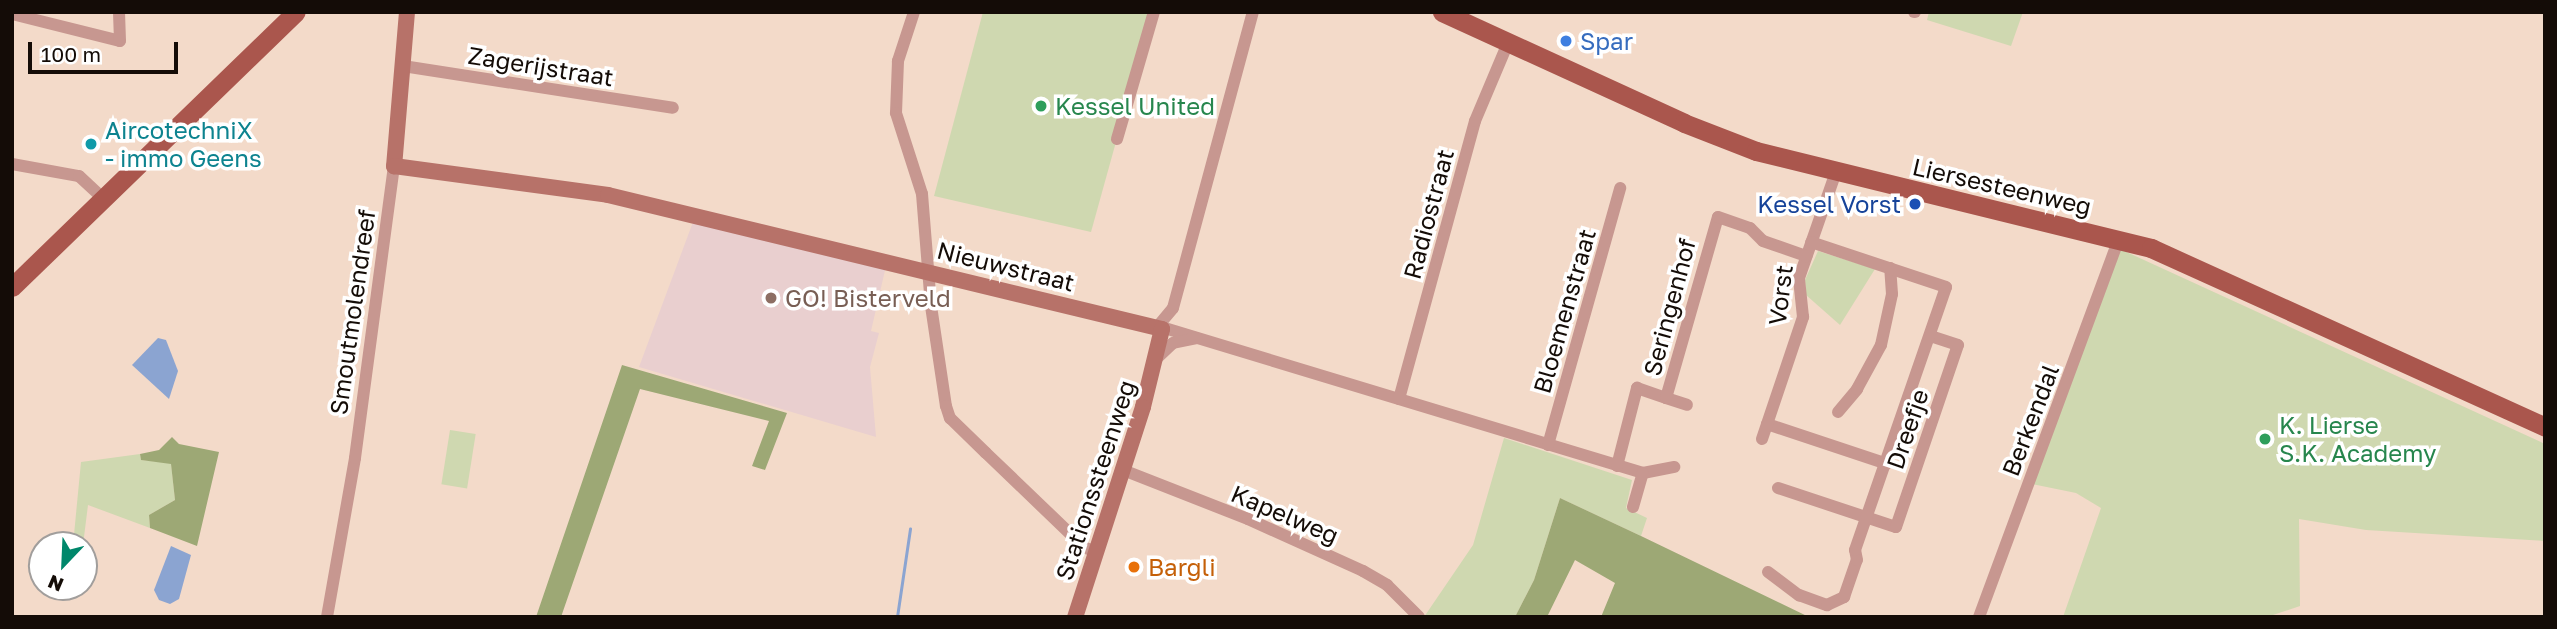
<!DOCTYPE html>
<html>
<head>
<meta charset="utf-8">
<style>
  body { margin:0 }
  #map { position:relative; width:2557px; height:629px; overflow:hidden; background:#f3dac9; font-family:"Golos Text",sans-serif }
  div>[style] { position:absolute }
  .education>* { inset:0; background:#e9cfcf }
  .green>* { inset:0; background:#cfd8b0; transform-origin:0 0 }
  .forest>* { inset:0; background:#9da875 }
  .water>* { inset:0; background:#8ba4d1 }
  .stream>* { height:2.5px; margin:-1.25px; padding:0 1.25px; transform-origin:1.25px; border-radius:1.25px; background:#8ba4d1 }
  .street>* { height:12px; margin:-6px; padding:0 6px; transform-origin:6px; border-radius:6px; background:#c79790 }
  .secondary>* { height:16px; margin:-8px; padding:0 8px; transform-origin:8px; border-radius:8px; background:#b77269 }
  .primary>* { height:19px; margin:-9.5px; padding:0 9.5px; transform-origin:9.5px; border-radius:9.5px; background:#aa564d }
  .dots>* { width:19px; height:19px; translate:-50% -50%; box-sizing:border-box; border:4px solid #fff; border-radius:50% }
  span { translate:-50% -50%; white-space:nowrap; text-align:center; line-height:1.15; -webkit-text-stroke:7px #fff; paint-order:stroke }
  .shop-label { font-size:24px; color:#366cbe }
  .left { translate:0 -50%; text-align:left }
  .street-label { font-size:24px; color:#140c07 }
  .leisure-label { font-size:24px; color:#27864d }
  .culture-label { font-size:24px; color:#0d838f }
  .transit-label { font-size:24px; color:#164399 }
  .right { translate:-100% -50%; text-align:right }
  .education-label { font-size:24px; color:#785e54 }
  .food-label { font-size:24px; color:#c56008 }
  .frame { position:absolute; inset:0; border:14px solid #140c07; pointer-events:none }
  .north { position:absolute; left:28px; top:531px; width:70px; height:70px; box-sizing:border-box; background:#fff; border:2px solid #a19e9c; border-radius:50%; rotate:203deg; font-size:19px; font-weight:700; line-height:28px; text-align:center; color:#140c07 }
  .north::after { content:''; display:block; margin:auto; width:24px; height:32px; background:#00876b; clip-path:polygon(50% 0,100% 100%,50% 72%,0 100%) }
  .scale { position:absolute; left:28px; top:42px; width:150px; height:32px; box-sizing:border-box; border:4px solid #140c07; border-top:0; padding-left:9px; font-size:21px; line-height:24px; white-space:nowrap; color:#140c07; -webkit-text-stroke:5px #fff; paint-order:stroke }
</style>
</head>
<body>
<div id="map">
  <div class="education">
    <i style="clip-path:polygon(693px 222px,886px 266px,871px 331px,879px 333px,870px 367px,876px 437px,639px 367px)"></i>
  </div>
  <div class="green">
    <i style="clip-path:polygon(983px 12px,1152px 12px,1091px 232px,934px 196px)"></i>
    <i style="clip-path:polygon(1929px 12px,2023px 12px,2011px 46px,1927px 20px)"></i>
    <i style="clip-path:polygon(2120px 249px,2545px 444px,2545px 541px,2366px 530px,2299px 519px,2300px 606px,2267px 617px,2063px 617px,2101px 508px,2076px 493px,2032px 484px)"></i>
    <i style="clip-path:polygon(1818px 251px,1875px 269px,1840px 325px,1806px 295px,1805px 280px)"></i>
    <i style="left:450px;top:430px;width:26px;height:55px;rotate:9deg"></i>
    <i style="clip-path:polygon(1504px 438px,1632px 480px,1626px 508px,1647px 518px,1641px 536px,1560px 498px,1534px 580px,1515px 617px,1424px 617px,1473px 545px)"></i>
    <i style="clip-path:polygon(140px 454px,141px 460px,171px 463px,175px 500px,149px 515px,150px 528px,88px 505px,83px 545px,73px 545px,81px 462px)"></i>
  </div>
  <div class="forest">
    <i style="clip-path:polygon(622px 365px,787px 413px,765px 470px,752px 466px,769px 421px,640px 389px,561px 617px,536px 617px)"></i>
    <i style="clip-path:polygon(172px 437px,179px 444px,219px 452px,197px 546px,150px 528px,149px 515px,175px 500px,171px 464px,141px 460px,140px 454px,159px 450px)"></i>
    <i style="clip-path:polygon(1560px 498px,1641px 536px,1809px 617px,1601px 617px,1615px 583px,1575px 560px,1547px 617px,1515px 617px,1534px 580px)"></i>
  </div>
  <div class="water">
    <i style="clip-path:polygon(158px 338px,166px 340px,178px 371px,169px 399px,132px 365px)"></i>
    <i style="clip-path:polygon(171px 546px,191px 555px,179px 599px,170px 604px,159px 600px,154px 590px)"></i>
  </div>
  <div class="stream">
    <i style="left:897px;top:617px;width:89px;rotate:-81.6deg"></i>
  </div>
  <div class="street">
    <i style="left:914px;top:12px;width:52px;rotate:108.1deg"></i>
    <i style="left:898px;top:61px;width:52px;rotate:92.2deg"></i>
    <i style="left:896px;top:113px;width:85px;rotate:72.2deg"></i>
    <i style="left:922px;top:194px;width:112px;rotate:85.4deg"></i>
    <i style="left:931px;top:306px;width:101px;rotate:81.5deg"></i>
    <i style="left:946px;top:406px;width:13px;rotate:72deg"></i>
    <i style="left:950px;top:418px;width:50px;rotate:44.2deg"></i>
    <i style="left:986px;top:453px;width:137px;rotate:43.8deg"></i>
    <i style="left:1085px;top:548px;width:11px;rotate:15deg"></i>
    <i style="left:1914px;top:12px;width:1px"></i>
    <i style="left:12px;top:14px;width:111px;rotate:14deg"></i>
    <i style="left:120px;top:41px;width:29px;rotate:-92deg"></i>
    <i style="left:403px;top:66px;width:273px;rotate:8.8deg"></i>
    <i style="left:1117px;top:139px;width:132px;rotate:-73.8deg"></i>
    <i style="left:12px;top:164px;width:68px;rotate:10.2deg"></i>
    <i style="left:79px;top:176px;width:34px;rotate:43deg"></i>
    <i style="left:1158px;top:326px;width:507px;rotate:16.86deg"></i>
    <i style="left:1643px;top:473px;width:32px;rotate:-11deg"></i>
    <i style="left:1158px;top:326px;width:23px;rotate:-50deg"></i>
    <i style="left:1173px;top:308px;width:307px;rotate:-74.9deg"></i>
    <i style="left:1158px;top:357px;width:21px;rotate:-43deg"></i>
    <i style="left:1173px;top:343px;width:24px;rotate:-12deg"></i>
    <i style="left:1666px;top:398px;width:22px;rotate:18deg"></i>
    <i style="left:1399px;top:399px;width:288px;rotate:-74.7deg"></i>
    <i style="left:1475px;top:121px;width:85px;rotate:-67.1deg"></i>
    <i style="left:1838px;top:412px;width:30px;rotate:-50deg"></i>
    <i style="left:1857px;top:389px;width:50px;rotate:-61.4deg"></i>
    <i style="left:1881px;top:345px;width:52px;rotate:-77.8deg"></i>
    <i style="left:1892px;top:294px;width:26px;rotate:-94deg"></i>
    <i style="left:1767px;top:424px;width:126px;rotate:18.4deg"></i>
    <i style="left:1762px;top:439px;width:129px;rotate:-71.4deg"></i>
    <i style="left:1803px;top:317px;width:39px;rotate:-96deg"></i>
    <i style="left:1799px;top:278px;width:112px;rotate:-70.8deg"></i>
    <i style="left:1548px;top:445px;width:267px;rotate:-74.3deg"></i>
    <i style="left:1617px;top:466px;width:81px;rotate:-75.6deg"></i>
    <i style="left:1637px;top:388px;width:31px;rotate:19deg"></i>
    <i style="left:1666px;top:398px;width:188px;rotate:-74deg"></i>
    <i style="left:1718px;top:217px;width:34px;rotate:19deg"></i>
    <i style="left:1750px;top:228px;width:18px;rotate:45deg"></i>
    <i style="left:1763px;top:241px;width:46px;rotate:19.2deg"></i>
    <i style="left:1123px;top:470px;width:134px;rotate:21.4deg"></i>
    <i style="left:1248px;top:519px;width:126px;rotate:24.3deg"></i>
    <i style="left:1363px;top:571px;width:28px;rotate:30deg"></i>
    <i style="left:1387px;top:585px;width:45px;rotate:45deg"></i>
    <i style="left:1778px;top:488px;width:124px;rotate:18.3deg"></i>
    <i style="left:1896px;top:527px;width:192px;rotate:-71.2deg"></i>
    <i style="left:1958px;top:345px;width:29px;rotate:-162deg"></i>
    <i style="left:1633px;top:507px;width:35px;rotate:-74deg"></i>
    <i style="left:1768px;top:572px;width:39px;rotate:37deg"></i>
    <i style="left:1799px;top:595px;width:30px;rotate:20deg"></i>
    <i style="left:1827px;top:605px;width:19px;rotate:-25deg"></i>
    <i style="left:1844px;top:597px;width:39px;rotate:-71deg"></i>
    <i style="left:1857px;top:560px;width:10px;rotate:-101deg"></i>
    <i style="left:1855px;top:550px;width:278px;rotate:-70.9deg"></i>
    <i style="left:1946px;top:287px;width:142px;rotate:-161.6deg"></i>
    <i style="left:327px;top:617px;width:161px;rotate:-80deg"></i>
    <i style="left:355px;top:458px;width:295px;rotate:-82.4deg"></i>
    <i style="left:1979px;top:617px;width:404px;rotate:-69.7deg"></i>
  </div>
  <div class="secondary">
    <i style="left:407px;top:12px;width:155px;rotate:94.8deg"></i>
    <i style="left:394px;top:166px;width:216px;rotate:7.7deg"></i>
    <i style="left:608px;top:195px;width:570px;rotate:13.6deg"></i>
    <i style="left:1162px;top:329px;width:80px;rotate:103.7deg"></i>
    <i style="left:1143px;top:407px;width:221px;rotate:107.9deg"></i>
  </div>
  <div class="primary">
    <i style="left:1442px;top:12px;width:266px;rotate:24.6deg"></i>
    <i style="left:1684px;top:123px;width:77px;rotate:21.3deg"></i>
    <i style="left:1756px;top:151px;width:407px;rotate:13.8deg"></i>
    <i style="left:2151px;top:248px;width:433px;rotate:24.4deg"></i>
    <i style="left:12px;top:287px;width:395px;rotate:-44.1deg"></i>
  </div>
  <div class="dots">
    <i style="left:1566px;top:41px;background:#3f7fe0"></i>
    <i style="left:1041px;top:106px;background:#2e9e5b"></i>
    <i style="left:91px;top:144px;background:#0f9aa8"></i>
    <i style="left:1915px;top:204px;background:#1a4fb4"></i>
    <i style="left:771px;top:298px;background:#8d6e63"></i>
    <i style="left:2265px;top:439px;background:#2e9e5b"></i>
    <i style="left:1134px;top:567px;background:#e8710a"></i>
  </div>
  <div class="shop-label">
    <span class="left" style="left:1580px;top:41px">Spar</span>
  </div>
  <div class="street-label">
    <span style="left:541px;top:66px;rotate:9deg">Zagerijstraat</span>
    <span style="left:2002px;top:186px;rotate:13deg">Liersesteenweg</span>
    <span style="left:1428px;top:214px;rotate:-75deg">Radiostraat</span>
    <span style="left:1006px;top:266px;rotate:14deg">Nieuwstraat</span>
    <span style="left:1780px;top:295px;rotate:-83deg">Vorst</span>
    <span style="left:1669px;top:307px;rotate:-75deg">Seringenhof</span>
    <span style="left:1564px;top:311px;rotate:-74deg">Bloemenstraat</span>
    <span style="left:352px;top:312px;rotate:-82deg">Smoutmolendreef</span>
    <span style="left:2030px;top:420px;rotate:-69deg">Berkendal</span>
    <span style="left:1907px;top:429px;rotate:-71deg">Dreefje</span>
    <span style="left:1095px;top:480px;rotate:-72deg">Stationssteenweg</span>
    <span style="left:1285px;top:514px;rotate:23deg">Kapelweg</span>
  </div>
  <div class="leisure-label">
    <span class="left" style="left:1055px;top:106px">Kessel United</span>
    <span class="left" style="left:2279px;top:439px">K. Lierse<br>S.K. Academy</span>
  </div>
  <div class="culture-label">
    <span class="left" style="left:105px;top:144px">AircotechniX<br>- immo Geens</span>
  </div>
  <div class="transit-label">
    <span class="right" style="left:1901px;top:204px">Kessel Vorst</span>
  </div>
  <div class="education-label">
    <span class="left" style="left:785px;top:298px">GO! Bisterveld</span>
  </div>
  <div class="food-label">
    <span class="left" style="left:1148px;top:567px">Bargli</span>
  </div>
  <div class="frame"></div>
  <div class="north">N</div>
  <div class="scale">100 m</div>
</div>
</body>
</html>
